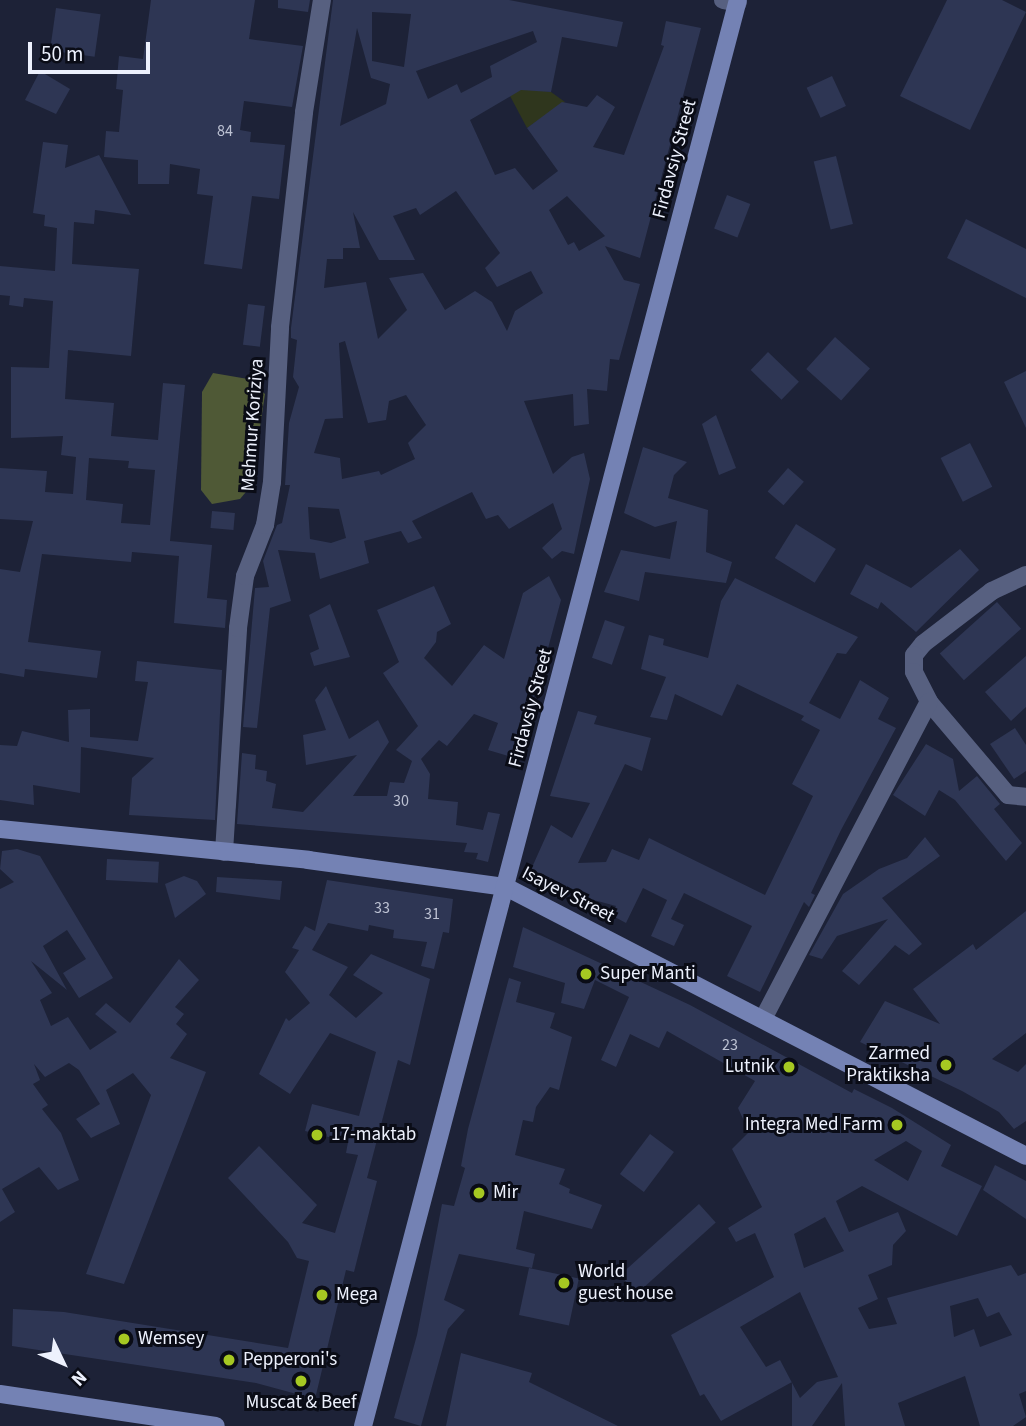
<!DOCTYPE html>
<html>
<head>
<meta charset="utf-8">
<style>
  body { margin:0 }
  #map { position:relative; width:1026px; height:1426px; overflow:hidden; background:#1d2237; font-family:"Source Sans 3",sans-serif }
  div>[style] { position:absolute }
  .green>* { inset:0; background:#2f361d }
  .forest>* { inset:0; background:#4f5936 }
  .building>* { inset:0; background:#2e3654; transform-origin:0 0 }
  .street>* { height:18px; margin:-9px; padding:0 9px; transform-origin:9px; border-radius:9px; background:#576080 }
  .secondary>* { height:18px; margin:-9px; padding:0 9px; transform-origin:9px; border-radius:9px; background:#7482b4 }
  .dots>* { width:19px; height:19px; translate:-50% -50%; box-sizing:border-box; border:4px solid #0a0c16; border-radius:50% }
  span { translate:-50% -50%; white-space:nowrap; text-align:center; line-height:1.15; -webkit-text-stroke:6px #0a0c16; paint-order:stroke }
  .number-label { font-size:16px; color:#bdc2d3 }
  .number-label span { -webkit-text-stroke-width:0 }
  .street-label { font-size:19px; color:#edf1fd }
  .poi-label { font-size:19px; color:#edf1fd }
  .left { translate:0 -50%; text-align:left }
  .right { translate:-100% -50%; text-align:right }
  .north { position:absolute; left:28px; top:1328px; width:70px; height:70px; -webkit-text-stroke:5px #0a0c16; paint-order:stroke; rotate:134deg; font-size:19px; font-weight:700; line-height:28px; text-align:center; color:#edf1fd }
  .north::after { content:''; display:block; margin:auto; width:24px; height:32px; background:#edf1fd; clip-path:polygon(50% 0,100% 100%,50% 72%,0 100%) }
  .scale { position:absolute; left:28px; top:42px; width:122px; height:32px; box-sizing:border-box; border:4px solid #edf1fd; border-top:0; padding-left:9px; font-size:21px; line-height:24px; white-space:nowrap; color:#edf1fd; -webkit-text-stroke:5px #0a0c16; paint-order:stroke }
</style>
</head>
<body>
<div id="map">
  <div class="green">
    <i style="clip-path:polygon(526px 88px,551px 92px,565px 102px,527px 128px,509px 94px)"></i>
  </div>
  <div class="forest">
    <i style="clip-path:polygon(213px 373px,248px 379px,265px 394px,251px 486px,240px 499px,212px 504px,201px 490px,202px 392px)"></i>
  </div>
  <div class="building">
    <i style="clip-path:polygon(151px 0,255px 0,249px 39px,303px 46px,292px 107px,244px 101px,240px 130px,251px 132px,250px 142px,285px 145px,279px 199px,252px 196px,242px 269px,204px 264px,213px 196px,197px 194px,200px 169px,170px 164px,169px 184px,138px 184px,138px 160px,104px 157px,106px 131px,119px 132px,123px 90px,116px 89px,119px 56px,143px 59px)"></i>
    <i style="clip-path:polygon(278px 0,310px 0,308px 12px,278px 8px)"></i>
    <i style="clip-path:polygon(evenodd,333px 0,509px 0,623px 22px,617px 47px,562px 37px,551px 92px,521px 90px,470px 120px,495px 175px,515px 168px,533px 190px,558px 171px,527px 128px,562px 102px,587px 107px,597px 95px,615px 107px,593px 147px,624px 155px,664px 46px,661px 45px,666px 21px,701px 28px,640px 258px,605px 246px,624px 280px,640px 284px,619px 360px,610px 359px,607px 391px,587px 389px,589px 424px,574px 426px,573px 394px,524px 401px,553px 474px,572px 457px,584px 453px,590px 479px,574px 554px,562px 551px,552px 559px,542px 548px,562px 529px,553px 503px,509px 529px,498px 515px,486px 519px,472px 492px,412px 521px,422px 538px,408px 543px,401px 531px,364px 541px,369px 563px,320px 579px,315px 553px,278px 550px,291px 601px,270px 608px,257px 728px,243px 727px,255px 588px,269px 587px,263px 561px,277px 525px,282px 523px,290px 485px,285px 485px,289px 423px,299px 387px,293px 377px,297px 340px,291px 338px,291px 328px,333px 0,372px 12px,411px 14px,404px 67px,372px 61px,372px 12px,333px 0,357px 28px,371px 78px,390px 84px,386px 104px,340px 126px,357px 28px,333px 0,533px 31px,537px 42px,490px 66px,492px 77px,461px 93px,457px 84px,428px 99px,416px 71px,533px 31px,333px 0,456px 191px,500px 253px,485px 268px,497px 287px,531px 271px,543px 293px,515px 311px,507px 331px,492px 302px,475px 291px,445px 310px,423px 273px,389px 278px,407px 310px,378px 339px,366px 282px,324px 288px,327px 259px,343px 259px,343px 248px,360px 248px,353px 212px,379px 260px,415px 260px,393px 216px,416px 208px,420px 215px,456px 191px,333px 0,567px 196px,605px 236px,579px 251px,574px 242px,568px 245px,549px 210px,567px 196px,333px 0,345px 341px,368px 423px,386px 420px,389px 401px,406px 395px,426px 425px,408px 443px,415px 459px,381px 475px,379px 471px,342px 479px,340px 458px,314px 453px,325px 419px,343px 418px,339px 343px,345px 341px,333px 0,308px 507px,339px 509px,346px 538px,331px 543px,310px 539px,308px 507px)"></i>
    <i style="clip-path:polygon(947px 0,1002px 0,1026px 12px,970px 130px,900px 96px)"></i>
    <i style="left:56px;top:8px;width:45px;height:43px;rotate:8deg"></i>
    <i style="clip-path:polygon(40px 71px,70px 89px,56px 114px,25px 100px)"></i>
    <i style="left:832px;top:76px;width:33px;height:28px;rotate:65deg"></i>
    <i style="clip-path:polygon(evenodd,43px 142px,68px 145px,65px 168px,99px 155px,131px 215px,95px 210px,94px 224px,74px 222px,72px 264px,139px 269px,131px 356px,68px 350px,65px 399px,114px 403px,111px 436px,158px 440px,163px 383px,185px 385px,170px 541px,212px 545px,207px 598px,227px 600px,225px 628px,174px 623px,179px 556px,132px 552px,131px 562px,42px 554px,28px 642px,101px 651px,97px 678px,25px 669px,24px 677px,0 673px,0 569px,20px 572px,33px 521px,0 519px,0 468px,47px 471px,45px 492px,73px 494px,76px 457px,61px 455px,63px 436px,11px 438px,11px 367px,49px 368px,53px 301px,24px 298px,23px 307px,9px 305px,10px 296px,0 295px,0 266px,55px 271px,57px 228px,44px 226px,45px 215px,33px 213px,43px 142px,89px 458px,129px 461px,128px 468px,155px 470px,150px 525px,121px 523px,123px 504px,86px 500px,89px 458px)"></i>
    <i style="left:836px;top:156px;width:70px;height:23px;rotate:76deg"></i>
    <i style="left:727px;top:195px;width:25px;height:36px;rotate:21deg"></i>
    <i style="clip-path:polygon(966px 219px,1026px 249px,1026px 298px,947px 258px)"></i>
    <i style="left:248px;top:304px;width:17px;height:41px;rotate:7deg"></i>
    <i style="left:835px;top:337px;width:47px;height:43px;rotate:42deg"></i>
    <i style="left:768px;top:352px;width:43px;height:25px;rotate:44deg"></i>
    <i style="clip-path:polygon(1026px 371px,1026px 428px,1004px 382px)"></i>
    <i style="clip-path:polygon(716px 415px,736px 468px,719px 475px,702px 424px)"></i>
    <i style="left:970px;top:443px;width:49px;height:33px;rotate:63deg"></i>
    <i style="clip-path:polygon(643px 447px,687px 462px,674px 475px,668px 498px,708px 510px,706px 552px,732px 562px,726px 583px,645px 572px,639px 601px,604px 592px,621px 550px,670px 559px,677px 521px,655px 527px,624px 513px)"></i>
    <i style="left:788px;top:468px;width:21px;height:31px;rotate:41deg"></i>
    <i style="left:212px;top:511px;width:23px;height:17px;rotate:5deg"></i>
    <i style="left:796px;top:524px;width:47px;height:40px;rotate:32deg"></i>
    <i style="clip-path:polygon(960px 549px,979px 570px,916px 632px,881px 602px,878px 609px,850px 594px,866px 564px,911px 588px)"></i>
    <i style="clip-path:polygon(549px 576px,561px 600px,547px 652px,540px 650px,540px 677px,515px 758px,488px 750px,498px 723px,474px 714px,447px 746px,439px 740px,421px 759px,430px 774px,428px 799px,458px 802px,456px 825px,483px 830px,488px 812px,500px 814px,488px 862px,476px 859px,478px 853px,464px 852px,467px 843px,237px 824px,242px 753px,256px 755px,255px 769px,267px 771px,266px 781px,276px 784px,272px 808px,303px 812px,357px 755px,306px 765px,303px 735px,326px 730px,315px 700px,326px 686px,349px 739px,378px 720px,389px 742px,353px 796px,387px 796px,390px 782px,404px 783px,412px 761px,396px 750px,418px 726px,383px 673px,399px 662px,377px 610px,434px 586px,451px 624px,437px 632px,436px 642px,424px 658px,452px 686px,484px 645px,504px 659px,523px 593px)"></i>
    <i style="clip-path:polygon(735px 578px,858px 637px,846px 654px,837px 653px,809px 703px,840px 719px,860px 680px,889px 698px,878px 719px,896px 728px,841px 830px,811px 893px,815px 895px,809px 907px,804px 902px,760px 992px,727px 976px,752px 926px,684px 893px,671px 919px,684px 925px,674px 946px,651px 936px,667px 900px,643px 888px,626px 923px,611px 915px,616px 906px,564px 892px,529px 874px,551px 825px,572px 838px,590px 803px,550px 796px,578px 711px,597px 716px,594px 724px,651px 738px,642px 771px,625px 764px,578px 863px,606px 862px,612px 849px,639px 860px,649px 838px,765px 895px,813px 796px,792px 784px,820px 730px,801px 720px,804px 716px,737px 684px,722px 716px,675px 694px,667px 720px,650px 717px,666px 677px,641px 669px,649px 635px,664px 639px,663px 645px,708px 658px,721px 601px)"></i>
    <i style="left:997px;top:602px;width:36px;height:77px;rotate:48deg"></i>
    <i style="clip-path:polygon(330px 604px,350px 657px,314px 666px,310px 653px,319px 649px,309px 615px)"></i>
    <i style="left:605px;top:620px;width:21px;height:40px;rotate:19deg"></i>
    <i style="clip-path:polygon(1026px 656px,1026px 707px,1011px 721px,985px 692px)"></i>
    <i style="clip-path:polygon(137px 661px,222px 670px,215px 820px,129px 815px,132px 778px,154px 758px,81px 747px,80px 793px,33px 785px,34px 805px,0 800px,0 745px,17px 746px,22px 731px,69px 742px,68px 710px,90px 709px,90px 737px,138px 741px,148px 682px,135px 681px)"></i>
    <i style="clip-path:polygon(1015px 728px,1026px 745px,1026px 771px,1014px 779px,990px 744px)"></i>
    <i style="clip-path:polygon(926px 744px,953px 759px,959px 791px,977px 776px,1000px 804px,994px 809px,1022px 843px,1006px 861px,955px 800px,939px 790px,925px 816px,893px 795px)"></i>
    <i style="clip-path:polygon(925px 837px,940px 856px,882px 898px,922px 944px,909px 955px,895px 945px,859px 985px,842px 971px,888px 919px,837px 936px,822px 959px,809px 955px,843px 894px,879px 869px,907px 858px)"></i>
    <i style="clip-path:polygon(17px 849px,40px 856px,113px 978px,79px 998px,63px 973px,86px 959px,67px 930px,43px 946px,67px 990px,31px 961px,52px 993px,40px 1000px,51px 1026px,68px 1017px,90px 1050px,117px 1032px,95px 1014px,106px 1003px,130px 1023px,179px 959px,199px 980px,175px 1007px,184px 1014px,176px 1024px,187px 1034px,170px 1058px,206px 1072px,124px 1284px,86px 1274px,151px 1095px,133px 1073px,106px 1090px,120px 1124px,91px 1138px,76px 1119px,100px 1104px,79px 1070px,69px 1063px,45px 1077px,34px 1064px,40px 1080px,33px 1084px,48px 1105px,42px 1109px,61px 1133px,79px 1180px,58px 1190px,39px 1167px,2px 1189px,15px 1212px,0 1222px,0 889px,14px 882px,0 869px,2px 851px)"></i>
    <i style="left:107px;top:859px;width:52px;height:21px;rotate:3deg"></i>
    <i style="clip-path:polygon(184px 876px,197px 881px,206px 894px,175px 918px,165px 884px)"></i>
    <i style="clip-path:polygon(217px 877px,282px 881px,280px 900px,216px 892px)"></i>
    <i style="clip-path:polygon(327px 880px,453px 899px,449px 933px,443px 932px,434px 969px,421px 966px,427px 942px,393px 938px,394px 930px,369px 925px,368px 931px,328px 923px,312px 950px,348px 967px,329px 995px,356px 1018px,383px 993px,353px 975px,371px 954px,430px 979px,410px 1065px,398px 1060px,367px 1178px,377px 1181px,354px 1272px,346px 1270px,315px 1399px,256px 1383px,12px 1346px,13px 1309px,64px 1312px,288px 1348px,309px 1261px,297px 1258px,288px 1242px,228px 1178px,259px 1146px,317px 1205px,302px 1223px,335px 1233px,358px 1155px,346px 1153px,348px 1142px,305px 1131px,312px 1104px,359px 1116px,376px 1052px,330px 1033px,290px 1094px,259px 1074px,286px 1018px,289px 1021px,310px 1003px,285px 972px,299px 950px,292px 948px,305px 926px,315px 931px)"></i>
    <i style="clip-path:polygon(1026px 911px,1026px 1033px,992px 1059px,1018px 1072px,1026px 1064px,1026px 1121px,1014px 1129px,999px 1112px,962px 1091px,860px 1042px,885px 1001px,940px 1024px,913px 989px,973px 944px,976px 950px)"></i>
    <i style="clip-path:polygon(evenodd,523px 927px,690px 1005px,852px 1093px,854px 1089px,892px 1108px,951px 1145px,941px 1166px,982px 1186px,957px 1236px,862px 1186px,836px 1201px,849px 1232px,898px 1212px,906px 1231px,893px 1245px,892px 1265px,868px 1275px,878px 1299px,858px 1308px,869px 1329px,897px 1324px,887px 1298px,1011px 1265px,1018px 1276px,1026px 1273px,1026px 1391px,1019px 1394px,1026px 1417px,1013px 1426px,980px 1426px,965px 1376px,898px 1403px,905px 1426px,845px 1426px,842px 1383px,812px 1426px,792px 1426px,792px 1382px,721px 1421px,704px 1394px,700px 1396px,671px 1335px,774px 1277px,755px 1233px,736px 1242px,728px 1228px,762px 1207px,732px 1149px,749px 1132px,738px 1108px,755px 1081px,667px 1031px,659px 1048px,630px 1034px,616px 1067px,601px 1060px,629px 997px,595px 980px,584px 1009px,561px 1003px,565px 983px,513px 967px,523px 927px,906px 1141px,922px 1151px,908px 1181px,874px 1160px,906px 1141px,523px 927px,825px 1217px,844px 1251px,804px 1268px,794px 1234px,825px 1217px,523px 927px,800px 1292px,838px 1377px,817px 1382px,800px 1398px,780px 1360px,766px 1367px,740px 1327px,800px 1292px,523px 927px,978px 1298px,987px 1317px,999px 1312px,1012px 1335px,980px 1347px,974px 1329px,954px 1337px,950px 1306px,978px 1298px)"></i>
    <i style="clip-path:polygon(509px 978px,521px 982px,516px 1002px,555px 1013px,550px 1028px,572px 1037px,559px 1090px,550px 1087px,536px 1107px,533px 1122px,523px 1120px,515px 1155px,565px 1169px,559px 1184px,570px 1189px,569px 1193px,602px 1205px,592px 1229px,524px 1211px,516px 1249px,535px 1254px,532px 1268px,459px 1254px,444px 1300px,465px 1310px,448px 1329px,421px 1426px,394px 1418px,417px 1335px,442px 1204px,454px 1206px,465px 1168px,461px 1166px,468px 1129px)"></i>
    <i style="left:650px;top:1134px;width:30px;height:50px;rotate:37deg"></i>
    <i style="clip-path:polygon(995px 1165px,1026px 1181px,1026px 1219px,983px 1190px)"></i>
    <i style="left:699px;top:1204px;width:25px;height:106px;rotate:48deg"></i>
    <i style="left:529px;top:1268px;width:51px;height:48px;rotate:12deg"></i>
    <i style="clip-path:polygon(461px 1353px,532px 1373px,529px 1382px,618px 1426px,446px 1426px)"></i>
  </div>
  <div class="street">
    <i style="left:723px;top:0;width:15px;rotate:11deg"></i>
    <i style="left:1026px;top:575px;width:38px;rotate:155deg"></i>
    <i style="left:992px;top:591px;width:87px;rotate:142.5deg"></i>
    <i style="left:923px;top:644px;width:14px;rotate:129deg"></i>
    <i style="left:914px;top:655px;width:17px;rotate:90deg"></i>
    <i style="left:914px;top:672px;width:34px;rotate:63deg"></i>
    <i style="left:929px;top:702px;width:122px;rotate:49.7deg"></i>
    <i style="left:1008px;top:795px;width:18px;rotate:6deg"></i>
    <i style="left:224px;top:852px;width:224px;rotate:-86.4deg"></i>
    <i style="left:238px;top:628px;width:52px;rotate:-82.3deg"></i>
    <i style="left:245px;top:576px;width:55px;rotate:-68.6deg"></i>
    <i style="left:265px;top:525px;width:44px;rotate:-80.8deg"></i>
    <i style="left:272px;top:482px;width:155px;rotate:-87deg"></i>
    <i style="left:280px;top:327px;width:216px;rotate:-83.6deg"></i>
    <i style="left:304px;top:112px;width:113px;rotate:-80.9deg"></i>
    <i style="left:763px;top:1019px;width:358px;rotate:-62.4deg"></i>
  </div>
  <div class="secondary">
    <i style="left:0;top:829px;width:310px;rotate:5.7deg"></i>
    <i style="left:308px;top:860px;width:200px;rotate:7.8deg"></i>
    <i style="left:506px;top:887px;width:585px;rotate:27.35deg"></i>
    <i style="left:0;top:1394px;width:218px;rotate:8.4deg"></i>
    <i style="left:363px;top:1426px;width:1474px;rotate:-75.27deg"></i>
  </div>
  <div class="dots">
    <i style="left:586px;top:974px;background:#a6c822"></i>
    <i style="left:946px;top:1065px;background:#a6c822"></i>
    <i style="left:789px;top:1067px;background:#a6c822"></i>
    <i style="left:897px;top:1125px;background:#a6c822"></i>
    <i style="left:317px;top:1135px;background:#a6c822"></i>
    <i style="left:479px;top:1193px;background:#a6c822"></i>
    <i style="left:564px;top:1283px;background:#a6c822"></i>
    <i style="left:322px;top:1295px;background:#a6c822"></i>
    <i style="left:124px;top:1339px;background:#a6c822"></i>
    <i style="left:229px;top:1360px;background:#a6c822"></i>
    <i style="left:301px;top:1381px;background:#a6c822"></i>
  </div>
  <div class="number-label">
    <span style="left:225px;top:131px">84</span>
    <span style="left:401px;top:801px">30</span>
    <span style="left:382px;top:908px">33</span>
    <span style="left:432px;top:914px">31</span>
    <span style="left:730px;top:1045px">23</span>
  </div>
  <div class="street-label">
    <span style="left:675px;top:159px;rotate:-75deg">Firdavsiy Street</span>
    <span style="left:253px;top:425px;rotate:-86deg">Mehmur Koriziya</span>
    <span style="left:531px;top:708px;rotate:-75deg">Firdavsiy Street</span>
    <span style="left:568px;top:895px;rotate:27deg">Isayev Street</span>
  </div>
  <div class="poi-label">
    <span class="left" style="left:600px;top:974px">Super Manti</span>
    <span class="right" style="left:930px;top:1065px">Zarmed<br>Praktiksha</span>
    <span class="right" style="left:775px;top:1067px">Lutnik</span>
    <span class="right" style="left:883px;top:1125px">Integra Med Farm</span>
    <span class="left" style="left:331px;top:1135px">17-maktab</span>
    <span class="left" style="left:493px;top:1193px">Mir</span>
    <span class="left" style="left:578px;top:1283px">World<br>guest house</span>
    <span class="left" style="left:336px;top:1295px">Mega</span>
    <span class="left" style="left:138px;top:1339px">Wemsey</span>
    <span class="left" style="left:243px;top:1360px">Pepperoni's</span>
    <span style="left:301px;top:1403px">Muscat &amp; Beef</span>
  </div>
  <div class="north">N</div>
  <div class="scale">50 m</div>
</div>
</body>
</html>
